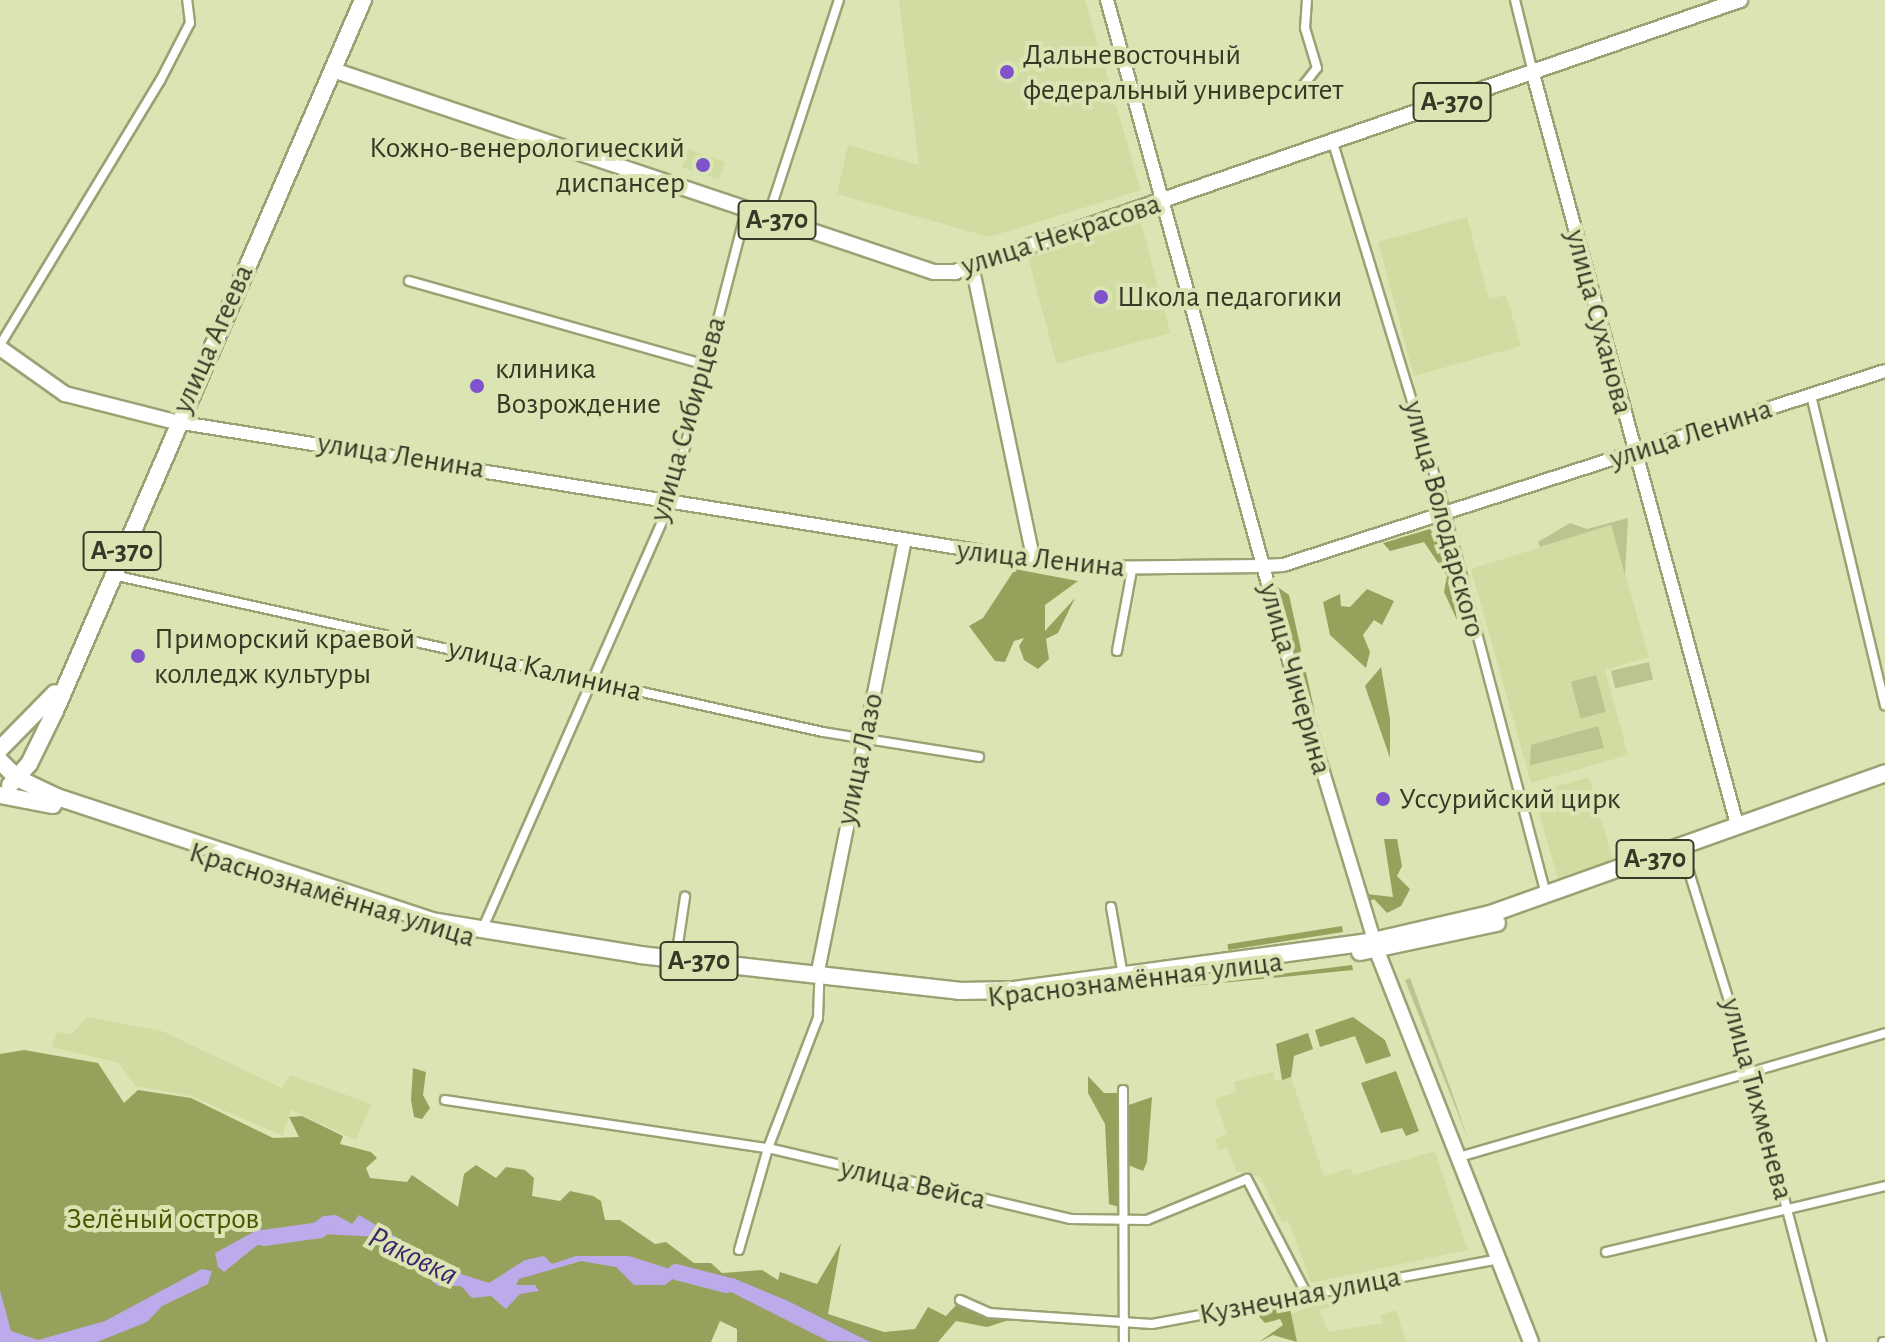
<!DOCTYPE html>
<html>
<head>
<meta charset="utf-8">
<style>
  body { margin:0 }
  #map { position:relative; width:1885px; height:1342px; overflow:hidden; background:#dbe5b4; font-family:"Alegreya Sans",sans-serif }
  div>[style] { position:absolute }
  .built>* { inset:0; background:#d1dca3; transform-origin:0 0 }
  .green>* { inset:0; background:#bac48e; transform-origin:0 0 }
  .forest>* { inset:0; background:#96a25c; transform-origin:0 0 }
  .water>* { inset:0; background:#bcaaeb }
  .river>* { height:16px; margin:-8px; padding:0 8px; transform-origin:8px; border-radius:8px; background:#bcaaeb }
  .roads { filter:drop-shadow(2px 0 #9aa274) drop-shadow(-2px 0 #9aa274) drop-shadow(0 2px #9aa274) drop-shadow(0 -2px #9aa274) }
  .street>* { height:8px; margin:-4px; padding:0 4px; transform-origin:4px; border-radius:4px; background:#fff }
  .secondary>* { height:12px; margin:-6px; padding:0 6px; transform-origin:6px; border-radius:6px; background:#fff }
  .primary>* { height:14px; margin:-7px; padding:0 7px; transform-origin:7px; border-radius:7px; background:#fff }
  .highway>* { height:16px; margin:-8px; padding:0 8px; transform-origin:8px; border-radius:8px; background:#fff }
  .dots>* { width:22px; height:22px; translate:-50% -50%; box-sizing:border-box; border:4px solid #dbe5b4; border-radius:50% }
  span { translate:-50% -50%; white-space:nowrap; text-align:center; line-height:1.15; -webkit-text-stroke:8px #dbe5b4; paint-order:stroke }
  .shield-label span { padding:2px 6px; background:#dbe5b4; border:2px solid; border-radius:6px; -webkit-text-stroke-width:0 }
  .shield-label { font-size:28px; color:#363926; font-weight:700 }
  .poi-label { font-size:30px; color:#363926 }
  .left { translate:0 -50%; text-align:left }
  .right { translate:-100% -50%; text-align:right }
  .street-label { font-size:30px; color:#363926 }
  .park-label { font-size:30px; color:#4c5600 }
  .water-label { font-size:32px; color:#40236f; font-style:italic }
</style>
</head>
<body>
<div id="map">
  <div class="built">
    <i style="clip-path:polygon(899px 0,1085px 0,1141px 190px,989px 237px,837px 194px,848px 145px,919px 165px)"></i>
    <i style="left:688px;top:149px;width:39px;height:19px;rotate:19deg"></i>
    <i style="clip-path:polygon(1467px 217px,1489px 299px,1506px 295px,1521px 346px,1414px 376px,1378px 242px)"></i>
    <i style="left:1141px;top:223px;width:114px;height:118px;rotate:75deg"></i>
    <i style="clip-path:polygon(1611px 525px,1649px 657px,1605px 670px,1628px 755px,1531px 783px,1471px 569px)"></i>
    <i style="left:1589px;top:777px;width:95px;height:58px;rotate:74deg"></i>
    <i style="clip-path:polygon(87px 1017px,162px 1031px,282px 1088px,290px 1075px,371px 1104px,356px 1140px,291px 1110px,283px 1136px,191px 1096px,135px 1086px,119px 1063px,52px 1047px,57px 1032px,72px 1034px)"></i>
    <i style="clip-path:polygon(1273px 1072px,1275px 1081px,1291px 1077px,1324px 1176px,1351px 1168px,1353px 1175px,1435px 1151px,1468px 1250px,1311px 1283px,1288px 1220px,1282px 1223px,1260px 1177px,1236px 1171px,1227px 1147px,1218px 1150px,1215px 1139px,1227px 1134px,1215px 1099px,1236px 1092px,1234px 1082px)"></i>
    <i style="clip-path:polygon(1327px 1297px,1330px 1307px,1320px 1310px,1328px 1332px,1382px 1323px,1380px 1315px,1396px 1310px,1406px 1342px,1297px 1342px,1290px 1315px)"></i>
  </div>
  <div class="green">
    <i style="clip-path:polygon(1628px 518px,1625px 575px,1611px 525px,1540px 547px,1538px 542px,1570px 523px,1587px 529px)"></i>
    <i style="left:1649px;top:662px;width:18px;height:39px;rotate:77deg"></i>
    <i style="left:1596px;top:675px;width:38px;height:26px;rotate:75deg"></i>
    <i style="clip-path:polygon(1598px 726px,1604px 748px,1530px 765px,1531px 745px)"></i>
    <i style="clip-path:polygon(1410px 978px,1450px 1087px,1468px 1139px,1405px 980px)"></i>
  </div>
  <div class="forest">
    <i style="clip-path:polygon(1430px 529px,1446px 553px,1457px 620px,1444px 592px,1447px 576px,1424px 542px,1390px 551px,1383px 543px)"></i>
    <i style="clip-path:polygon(1015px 569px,1078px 581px,1045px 605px,1045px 631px,1075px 598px,1058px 633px,1046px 639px,1049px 659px,1038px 669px,1024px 660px,1019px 646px,1024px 638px,1014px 641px,1005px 662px,995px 661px,969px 626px,983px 618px)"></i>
    <i style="clip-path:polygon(1279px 588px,1289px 595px,1315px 713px,1275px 593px)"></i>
    <i style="clip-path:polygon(1367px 589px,1394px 601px,1382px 625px,1374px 620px,1363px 635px,1370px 652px,1366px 668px,1330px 635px,1323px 602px,1340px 594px,1341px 606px,1350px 607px)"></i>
    <i style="clip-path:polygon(1381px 667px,1390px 719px,1390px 758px,1365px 686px)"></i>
    <i style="clip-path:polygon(1384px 839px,1397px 839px,1402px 866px,1397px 876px,1410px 889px,1401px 906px,1387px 913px,1374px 899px,1368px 902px,1366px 894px,1393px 897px)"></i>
    <i style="left:1342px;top:926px;width:6px;height:116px;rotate:81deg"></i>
    <i style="clip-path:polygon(1352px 965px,1353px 970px,1150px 990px)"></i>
    <i style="clip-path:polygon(1353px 1017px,1385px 1040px,1391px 1056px,1366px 1064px,1355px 1036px,1320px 1047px,1315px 1030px)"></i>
    <i style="clip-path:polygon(1308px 1033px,1313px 1049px,1294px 1056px,1291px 1077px,1282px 1080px,1276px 1044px)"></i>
    <i style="clip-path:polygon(24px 1050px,98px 1063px,124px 1103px,138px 1090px,191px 1098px,273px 1138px,299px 1137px,289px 1117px,302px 1116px,343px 1136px,340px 1144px,371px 1152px,377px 1158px,366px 1168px,370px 1178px,407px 1182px,412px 1175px,458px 1207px,464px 1174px,476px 1165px,496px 1178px,506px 1167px,525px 1170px,534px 1178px,532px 1196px,560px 1201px,570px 1191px,593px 1196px,601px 1201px,605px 1220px,620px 1220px,655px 1244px,666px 1242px,694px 1263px,711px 1263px,722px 1273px,762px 1270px,778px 1280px,780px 1272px,817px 1284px,841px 1243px,828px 1314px,884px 1332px,915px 1329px,928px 1307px,946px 1316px,956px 1305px,1009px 1320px,987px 1327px,956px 1321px,938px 1342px,737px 1342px,737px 1329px,720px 1321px,711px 1342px,0 1342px,0 1054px)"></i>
    <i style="clip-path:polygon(413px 1068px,426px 1072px,423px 1095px,430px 1108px,422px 1119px,414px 1117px,411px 1100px)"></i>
    <i style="clip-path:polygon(1396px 1071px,1419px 1131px,1406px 1136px,1402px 1128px,1381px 1133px,1361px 1083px)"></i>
    <i style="clip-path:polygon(1088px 1076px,1104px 1093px,1119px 1093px,1120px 1108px,1152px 1097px,1147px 1162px,1143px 1171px,1128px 1165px,1119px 1172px,1128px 1210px,1109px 1204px,1105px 1124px,1088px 1093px)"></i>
    <i style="clip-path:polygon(1289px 1304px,1297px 1342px,1273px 1335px,1259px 1342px,1283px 1325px,1280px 1319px,1265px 1323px,1255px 1312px)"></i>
  </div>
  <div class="water">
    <i style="clip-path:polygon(336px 1215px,352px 1224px,359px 1215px,455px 1272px,489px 1283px,525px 1260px,544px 1256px,552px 1264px,576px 1256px,629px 1256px,698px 1278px,691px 1282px,678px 1275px,665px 1285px,634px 1285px,616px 1267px,581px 1261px,519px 1279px,516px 1285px,535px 1285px,539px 1291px,520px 1294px,506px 1309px,491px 1296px,472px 1298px,461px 1286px,438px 1286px,382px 1237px,301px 1233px,323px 1216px)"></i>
    <i style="clip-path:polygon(259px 1229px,284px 1234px,256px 1246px,224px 1272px,218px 1267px,215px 1253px)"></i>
    <i style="clip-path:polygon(202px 1269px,212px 1271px,208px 1284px,162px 1306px,147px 1322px,97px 1342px,0 1342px,0 1291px,11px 1331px,38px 1340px,105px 1321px)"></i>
    <i style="clip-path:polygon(733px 1278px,788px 1301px,870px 1342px,828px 1341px,707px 1280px)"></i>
  </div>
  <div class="river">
    <i style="left:264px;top:1238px;width:57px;rotate:-8.1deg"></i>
    <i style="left:676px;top:1272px;width:52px;rotate:14.6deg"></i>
  </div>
  <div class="roads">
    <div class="street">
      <i style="left:1515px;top:0;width:75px;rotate:76.1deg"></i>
      <i style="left:1302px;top:87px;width:24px;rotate:-52deg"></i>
      <i style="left:1317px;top:68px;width:42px;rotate:-106.7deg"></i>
      <i style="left:1305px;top:28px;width:28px;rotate:-86deg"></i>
      <i style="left:1333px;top:143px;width:370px;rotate:73deg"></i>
      <i style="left:1441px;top:497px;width:414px;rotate:75.2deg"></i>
      <i style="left:768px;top:217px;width:228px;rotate:-71.9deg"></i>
      <i style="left:409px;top:281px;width:309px;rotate:15.8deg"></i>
      <i style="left:0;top:345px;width:309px;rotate:-58.8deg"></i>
      <i style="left:160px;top:81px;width:65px;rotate:-62.7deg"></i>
      <i style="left:190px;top:23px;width:23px;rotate:-97deg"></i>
      <i style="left:1811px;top:395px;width:319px;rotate:76.6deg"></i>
      <i style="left:113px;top:575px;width:727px;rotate:12.47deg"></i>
      <i style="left:823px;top:732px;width:158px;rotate:9.1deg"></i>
      <i style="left:1117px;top:651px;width:82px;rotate:-79.5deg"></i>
      <i style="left:1685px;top:859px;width:227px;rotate:72.8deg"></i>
      <i style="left:1752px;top:1076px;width:275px;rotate:75.3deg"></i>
      <i style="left:1111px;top:907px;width:70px;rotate:80.1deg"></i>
      <i style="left:482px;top:930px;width:469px;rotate:-66.2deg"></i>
      <i style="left:671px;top:501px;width:301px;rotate:-75.5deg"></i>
      <i style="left:676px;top:958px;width:62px;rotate:-81.6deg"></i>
      <i style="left:1123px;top:1090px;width:252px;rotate:89.8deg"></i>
      <i style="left:445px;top:1100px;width:327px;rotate:8.5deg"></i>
      <i style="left:768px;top:1148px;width:311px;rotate:13.2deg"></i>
      <i style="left:1071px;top:1219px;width:76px;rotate:0.8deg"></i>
      <i style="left:1147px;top:1220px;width:108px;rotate:-22.3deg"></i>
      <i style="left:1247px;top:1179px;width:128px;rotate:62.6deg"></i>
      <i style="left:1459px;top:1157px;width:444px;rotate:-16.2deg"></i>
      <i style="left:739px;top:1250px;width:106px;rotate:-74.1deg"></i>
      <i style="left:768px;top:1148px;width:139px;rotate:-69deg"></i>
      <i style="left:818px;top:1018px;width:33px;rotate:-88deg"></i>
      <i style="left:1606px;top:1252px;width:287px;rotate:-13.3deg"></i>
      <i style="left:960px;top:1300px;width:32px;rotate:24deg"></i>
      <i style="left:989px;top:1313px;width:163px;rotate:3.9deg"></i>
      <i style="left:1152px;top:1324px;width:352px;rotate:-10.6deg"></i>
      <i style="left:1883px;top:1342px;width:2px"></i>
    </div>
    <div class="secondary">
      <i style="left:1107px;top:0;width:685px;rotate:74.58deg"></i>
      <i style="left:1289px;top:660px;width:300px;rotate:73.1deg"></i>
      <i style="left:1533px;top:74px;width:781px;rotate:74.79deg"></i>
      <i style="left:973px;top:270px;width:297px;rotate:78.2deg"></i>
      <i style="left:176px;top:422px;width:919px;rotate:9.14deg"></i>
      <i style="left:1083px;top:568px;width:180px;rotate:-0.6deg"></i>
      <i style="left:1263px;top:566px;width:20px;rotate:-3deg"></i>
      <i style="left:1283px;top:565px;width:632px;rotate:-17.86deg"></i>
      <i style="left:817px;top:976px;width:442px;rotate:-78.6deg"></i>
    </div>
    <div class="primary">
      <i style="left:333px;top:70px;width:634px;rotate:18.58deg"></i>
      <i style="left:934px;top:272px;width:21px"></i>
      <i style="left:955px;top:272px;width:831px;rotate:-19.11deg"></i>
      <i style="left:0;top:348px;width:80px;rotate:35.3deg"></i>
      <i style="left:65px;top:394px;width:114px;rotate:14.2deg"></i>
      <i style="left:1377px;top:951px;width:420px;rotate:68.5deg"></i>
    </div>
    <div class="highway">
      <i style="left:0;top:749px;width:78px;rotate:-45.5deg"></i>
      <i style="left:0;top:761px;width:24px;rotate:45deg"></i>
      <i style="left:17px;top:778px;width:44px;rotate:25.4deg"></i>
      <i style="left:57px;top:797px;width:394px;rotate:18.3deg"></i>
      <i style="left:431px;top:921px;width:212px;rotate:9.2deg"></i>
      <i style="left:640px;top:955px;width:321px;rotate:6.4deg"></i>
      <i style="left:959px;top:991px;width:55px;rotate:-1deg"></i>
      <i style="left:1014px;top:990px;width:358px;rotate:-7.7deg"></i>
      <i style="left:1369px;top:942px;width:124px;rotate:-13deg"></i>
      <i style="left:1490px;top:914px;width:419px;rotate:-19.6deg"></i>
      <i style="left:10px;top:785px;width:28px;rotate:-48deg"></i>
      <i style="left:29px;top:764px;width:59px;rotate:-63.9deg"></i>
      <i style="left:55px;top:711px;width:775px;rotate:-66.58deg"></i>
      <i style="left:0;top:795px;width:54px;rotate:10.7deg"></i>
      <i style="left:1360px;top:952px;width:140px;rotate:-12deg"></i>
    </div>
  </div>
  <div class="dots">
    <i style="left:1007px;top:72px;background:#7e53cc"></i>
    <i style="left:703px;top:165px;background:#7e53cc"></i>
    <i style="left:1101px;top:297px;background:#7e53cc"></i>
    <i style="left:477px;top:386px;background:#7e53cc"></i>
    <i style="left:138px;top:656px;background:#7e53cc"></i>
    <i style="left:1383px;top:799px;background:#7e53cc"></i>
  </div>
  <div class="shield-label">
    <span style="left:1452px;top:102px">А-370</span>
    <span style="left:777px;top:220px">А-370</span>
    <span style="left:122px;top:551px">А-370</span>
    <span style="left:1655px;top:859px">А-370</span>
    <span style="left:699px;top:961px">А-370</span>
  </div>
  <div class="poi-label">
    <span class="left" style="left:1023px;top:72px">Дальневосточный<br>федеральный университет</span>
    <span class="right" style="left:685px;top:165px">Кожно-венерологический<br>диспансер</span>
    <span class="left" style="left:1117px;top:297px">Школа педагогики</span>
    <span class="left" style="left:495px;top:386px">клиника<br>Возрождение</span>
    <span class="left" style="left:154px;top:656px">Приморский краевой<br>колледж культуры</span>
    <span class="left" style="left:1399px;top:799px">Уссурийский цирк</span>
  </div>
  <div class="street-label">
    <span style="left:1061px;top:235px;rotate:-18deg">улица Некрасова</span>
    <span style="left:1599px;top:322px;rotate:75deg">улица Суханова</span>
    <span style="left:213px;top:339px;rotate:-66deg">улица Агеева</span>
    <span style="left:688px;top:419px;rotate:-74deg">улица Сибирцева</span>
    <span style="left:1691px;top:434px;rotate:-18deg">улица Ленина</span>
    <span style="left:401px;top:456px;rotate:9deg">улица Ленина</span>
    <span style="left:1444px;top:519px;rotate:75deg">улица Володарского</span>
    <span style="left:1041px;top:559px;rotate:6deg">улица Ленина</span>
    <span style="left:545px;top:670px;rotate:13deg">улица Калинина</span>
    <span style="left:1295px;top:679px;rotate:74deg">улица Чичерина</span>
    <span style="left:860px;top:759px;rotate:-78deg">улица Лазо</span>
    <span style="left:332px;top:895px;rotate:17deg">Краснознамённая улица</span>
    <span style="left:1135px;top:980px;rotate:-7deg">Краснознамённая улица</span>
    <span style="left:1757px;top:1099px;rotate:75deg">улица Тихменева</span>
    <span style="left:913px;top:1184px;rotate:13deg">улица Вейса</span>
    <span style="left:1300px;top:1296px;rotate:-11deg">Кузнечная улица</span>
  </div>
  <div class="park-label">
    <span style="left:163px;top:1219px">Зелёный остров</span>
  </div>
  <div class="water-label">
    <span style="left:413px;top:1256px;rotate:26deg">Раковка</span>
  </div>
</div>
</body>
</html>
